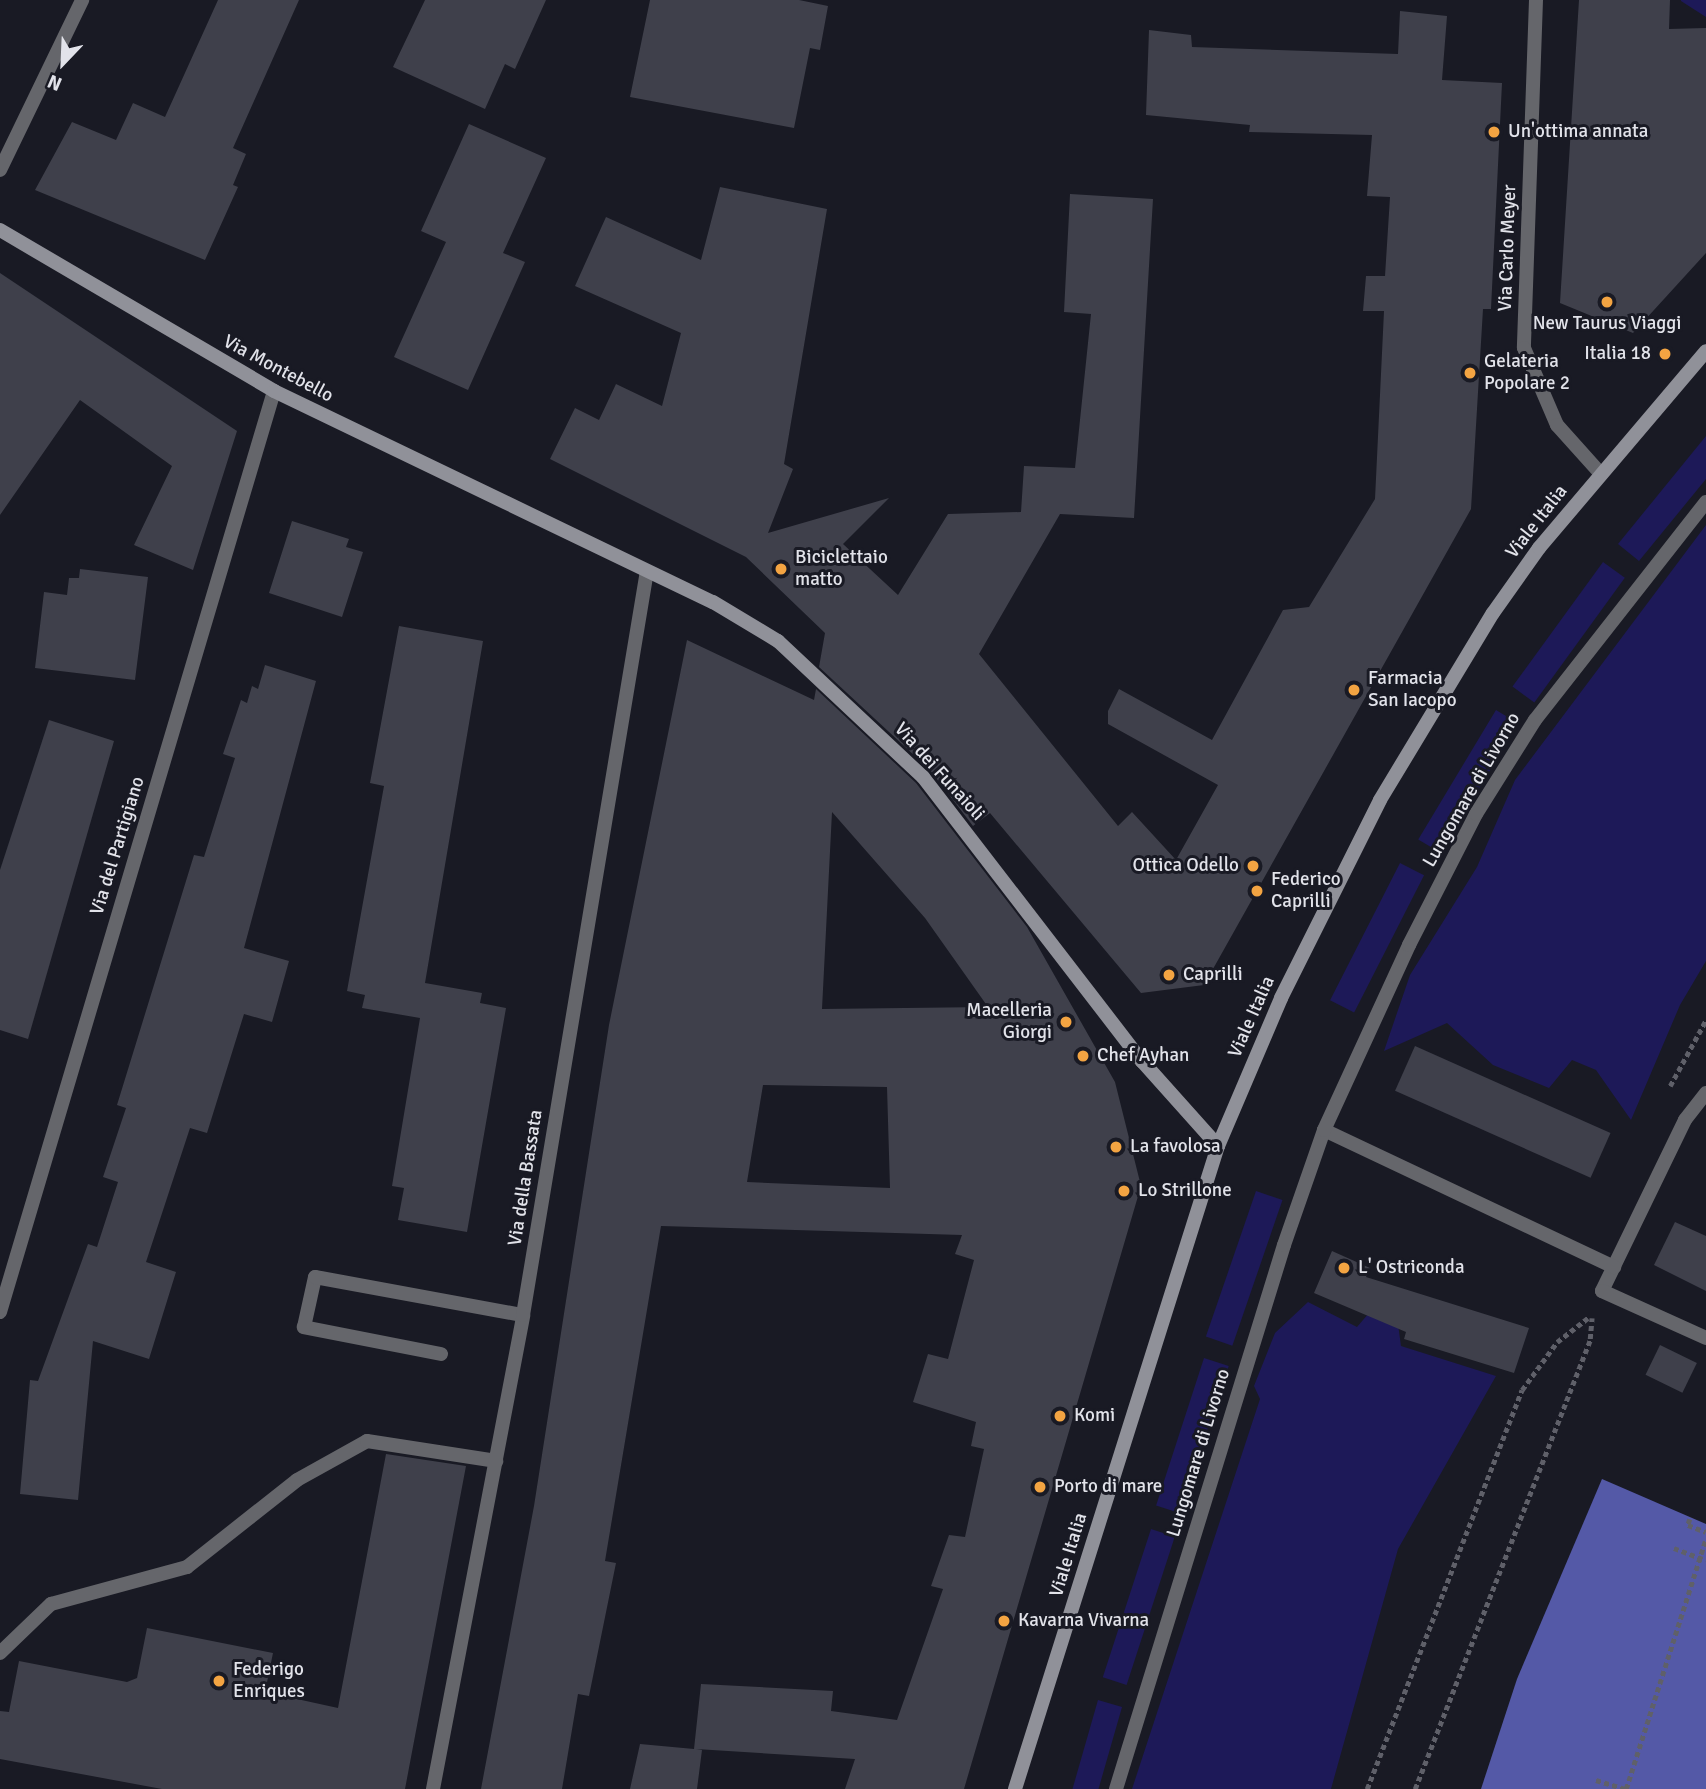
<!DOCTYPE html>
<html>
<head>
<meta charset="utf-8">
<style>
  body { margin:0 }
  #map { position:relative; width:1706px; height:1789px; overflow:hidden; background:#191a24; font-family:Signika,sans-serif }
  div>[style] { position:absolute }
  .green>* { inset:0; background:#1d1958; transform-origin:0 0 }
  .water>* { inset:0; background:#5459a7 }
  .building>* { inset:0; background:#3f404b; transform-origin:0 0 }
  .path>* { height:4.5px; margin-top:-2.25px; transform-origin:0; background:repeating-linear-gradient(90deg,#5f6069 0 5px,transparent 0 8.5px) }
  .lane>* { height:14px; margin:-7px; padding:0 7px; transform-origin:7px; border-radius:7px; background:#65666b }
  .street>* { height:14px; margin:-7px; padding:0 7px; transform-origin:7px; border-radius:7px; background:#65666b }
  .secondary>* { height:14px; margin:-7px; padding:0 7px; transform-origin:7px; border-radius:7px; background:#909199 }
  .dots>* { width:19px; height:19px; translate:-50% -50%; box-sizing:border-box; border:4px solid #191a24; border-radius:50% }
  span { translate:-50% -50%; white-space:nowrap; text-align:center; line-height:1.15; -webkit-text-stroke:6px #191a24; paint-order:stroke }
  .poi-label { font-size:19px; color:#e2e3ea }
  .left { translate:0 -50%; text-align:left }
  .right { translate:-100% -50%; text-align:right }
  .street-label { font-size:19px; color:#e2e3ea }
  .north { position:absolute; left:28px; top:28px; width:70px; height:70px; -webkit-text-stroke:5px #191a24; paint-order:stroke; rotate:203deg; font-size:19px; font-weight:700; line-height:28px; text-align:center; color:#e2e3ea }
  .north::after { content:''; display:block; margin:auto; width:24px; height:32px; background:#e2e3ea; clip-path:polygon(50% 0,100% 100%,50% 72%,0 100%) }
</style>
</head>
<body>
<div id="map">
  <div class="green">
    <i style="clip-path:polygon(1706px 0,1706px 17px,1681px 1px,1681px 0)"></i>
    <i style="clip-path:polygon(1706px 436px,1706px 479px,1639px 561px,1618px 544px)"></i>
    <i style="clip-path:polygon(1706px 525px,1706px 961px,1680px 1005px,1631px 1120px,1596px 1070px,1572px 1060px,1549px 1088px,1493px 1065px,1447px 1023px,1384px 1051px,1410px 975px,1477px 867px,1515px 780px)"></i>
    <i style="left:1603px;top:562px;width:27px;height:154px;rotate:36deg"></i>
    <i style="left:1496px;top:710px;width:26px;height:151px;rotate:31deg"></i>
    <i style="left:1400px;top:863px;width:27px;height:154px;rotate:27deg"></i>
    <i style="left:1256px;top:1191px;width:28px;height:154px;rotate:19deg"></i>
    <i style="clip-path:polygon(1381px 1299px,1398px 1324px,1401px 1346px,1496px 1376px,1398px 1549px,1331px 1789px,1132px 1789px,1260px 1399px,1254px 1386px,1275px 1333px,1308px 1302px,1357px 1327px)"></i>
    <i style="left:1204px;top:1358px;width:26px;height:155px;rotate:18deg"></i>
    <i style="left:1151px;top:1529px;width:25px;height:156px;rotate:18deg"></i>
    <i style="left:1098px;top:1700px;width:25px;height:93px;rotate:16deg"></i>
  </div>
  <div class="water">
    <i style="clip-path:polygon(1602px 1479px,1706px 1524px,1706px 1789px,1481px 1789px,1517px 1679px)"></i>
  </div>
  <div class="building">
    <i style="clip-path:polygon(218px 0,299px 0,233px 148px,246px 154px,233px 185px,238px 187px,205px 260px,35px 190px,72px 122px,116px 140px,133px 103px,165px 117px)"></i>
    <i style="clip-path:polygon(425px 0,546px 0,515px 69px,505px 64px,485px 109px,393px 67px)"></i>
    <i style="clip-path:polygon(650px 0,799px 0,828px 6px,820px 50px,810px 48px,794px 128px,630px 97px)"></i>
    <i style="clip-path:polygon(1579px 0,1670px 0,1669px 29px,1706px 28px,1706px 253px,1633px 333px,1560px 303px)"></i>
    <i style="clip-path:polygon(1400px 11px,1447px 16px,1442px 80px,1502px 83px,1491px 309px,1483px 309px,1471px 509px,1204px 985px,1141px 993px,990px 813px,973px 826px,930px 770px,819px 667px,825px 633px,746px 557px,550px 459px,575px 408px,599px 420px,616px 384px,662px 406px,681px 333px,575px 286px,606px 217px,701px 260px,720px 187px,827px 209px,784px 464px,793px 469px,768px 533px,889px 498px,843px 544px,898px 595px,948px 514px,1021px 512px,1024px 466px,1075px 468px,1091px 314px,1064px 312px,1070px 194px,1153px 199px,1134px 518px,1060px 514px,979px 654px,1118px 826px,1132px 812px,1176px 860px,1218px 785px,1108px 724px,1108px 711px,1119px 689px,1212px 740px,1283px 610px,1309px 607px,1375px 499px,1384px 311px,1363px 311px,1366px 276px,1385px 276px,1390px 197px,1367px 196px,1372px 135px,1249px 132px,1250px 125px,1146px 115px,1149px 30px,1191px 35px,1192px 47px,1398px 54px)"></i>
    <i style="clip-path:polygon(469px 124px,546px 158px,503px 253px,525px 262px,468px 390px,394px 357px,446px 242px,421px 231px)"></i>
    <i style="clip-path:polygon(0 273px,237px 431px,193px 570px,134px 545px,172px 466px,80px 400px,0 515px)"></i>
    <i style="clip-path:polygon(292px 521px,349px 539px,346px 547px,363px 552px,342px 617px,269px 593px)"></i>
    <i style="clip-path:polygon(80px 569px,148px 577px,135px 680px,35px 668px,44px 592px,67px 595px,69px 578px,79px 578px)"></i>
    <i style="clip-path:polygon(399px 626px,483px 641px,425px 983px,482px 993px,480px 1003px,506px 1008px,467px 1232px,398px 1220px,404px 1188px,392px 1186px,420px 1018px,362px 1008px,365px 995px,347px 991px,384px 786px,370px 783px)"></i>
    <i style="clip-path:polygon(evenodd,687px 640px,814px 700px,816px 689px,916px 783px,1027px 927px,1115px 1082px,1141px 1186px,964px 1789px,845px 1789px,855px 1759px,696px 1749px,702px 1750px,697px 1789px,630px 1789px,640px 1744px,694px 1749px,701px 1684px,833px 1691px,831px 1711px,897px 1720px,943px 1589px,931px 1586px,949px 1535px,965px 1537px,984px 1449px,971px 1446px,976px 1422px,913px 1402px,928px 1354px,948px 1359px,974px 1260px,955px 1254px,962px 1235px,661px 1226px,605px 1561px,616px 1563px,589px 1696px,578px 1694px,562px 1789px,481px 1789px,534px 1506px,609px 1025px,687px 640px,832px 812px,925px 918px,988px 1007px,822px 1009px,832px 812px,687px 640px,763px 1085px,887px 1087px,890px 1188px,747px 1182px,763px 1085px)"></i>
    <i style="clip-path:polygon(265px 665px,316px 681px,244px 948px,289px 961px,272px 1022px,244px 1014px,207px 1133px,190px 1128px,146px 1262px,176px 1272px,149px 1359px,93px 1341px,78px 1500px,20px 1494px,30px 1380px,38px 1381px,88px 1244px,97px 1247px,118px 1182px,103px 1177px,126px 1108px,117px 1105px,194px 855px,204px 857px,235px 758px,223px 754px,241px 700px,247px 703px,252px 686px,258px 689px)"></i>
    <i style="clip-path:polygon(49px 720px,114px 741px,28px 1039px,0 1030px,0 870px)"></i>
    <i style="left:1415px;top:1046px;width:214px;height:49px;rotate:24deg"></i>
    <i style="clip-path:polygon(1675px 1222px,1706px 1236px,1706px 1291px,1654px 1265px)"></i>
    <i style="clip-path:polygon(1332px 1251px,1370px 1268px,1366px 1277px,1529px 1328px,1514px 1373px,1404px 1339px,1406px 1332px,1314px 1293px)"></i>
    <i style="left:1660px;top:1345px;width:41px;height:33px;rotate:26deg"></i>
    <i style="clip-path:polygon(386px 1454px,466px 1466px,405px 1789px,162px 1789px,0 1759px,0 1711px,9px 1712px,19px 1661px,127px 1682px,137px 1678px,147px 1628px,273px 1653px,265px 1692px,338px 1708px)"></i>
  </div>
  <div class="path">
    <i style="left:1670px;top:1086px;width:75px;rotate:-61.4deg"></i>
    <i style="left:1690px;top:1519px;width:6px;rotate:108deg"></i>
    <i style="left:1688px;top:1525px;width:19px;rotate:21deg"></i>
    <i style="left:1674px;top:1548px;width:34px;rotate:21deg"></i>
    <i style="left:1596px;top:1780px;width:31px;rotate:17deg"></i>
    <i style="left:1367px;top:1789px;width:428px;rotate:-68.8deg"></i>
    <i style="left:1522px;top:1390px;width:59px;rotate:-53.9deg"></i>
    <i style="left:1557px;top:1342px;width:39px;rotate:-38deg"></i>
    <i style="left:1415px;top:1789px;width:483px;rotate:-68.7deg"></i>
    <i style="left:1590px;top:1339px;width:21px;rotate:-85deg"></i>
    <i style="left:1626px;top:1789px;width:262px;rotate:-72.3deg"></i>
  </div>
  <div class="lane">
    <i style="left:1706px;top:1093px;width:34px;rotate:128deg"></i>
    <i style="left:1685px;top:1120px;width:190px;rotate:115.9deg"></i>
    <i style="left:1602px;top:1291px;width:114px;rotate:24.3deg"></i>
    <i style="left:441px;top:1354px;width:140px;rotate:-168.9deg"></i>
    <i style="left:304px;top:1327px;width:51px;rotate:-77.6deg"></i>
    <i style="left:315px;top:1277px;width:211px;rotate:10.4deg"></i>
    <i style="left:0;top:1653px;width:71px;rotate:-43.9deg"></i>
    <i style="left:51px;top:1604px;width:141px;rotate:-15.2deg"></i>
    <i style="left:187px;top:1567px;width:140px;rotate:-38.3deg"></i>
    <i style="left:297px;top:1480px;width:80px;rotate:-29.1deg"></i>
    <i style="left:367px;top:1441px;width:131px;rotate:8.8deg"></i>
  </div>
  <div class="street">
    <i style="left:1536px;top:0;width:348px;rotate:92deg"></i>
    <i style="left:1524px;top:348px;width:84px;rotate:66.8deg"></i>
    <i style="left:1557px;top:425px;width:66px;rotate:48.1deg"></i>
    <i style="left:0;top:170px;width:189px;rotate:-64.2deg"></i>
    <i style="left:1324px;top:1130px;width:321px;rotate:25.3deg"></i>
    <i style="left:0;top:1312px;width:961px;rotate:-73.43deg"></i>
    <i style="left:433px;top:1789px;width:482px;rotate:-79.2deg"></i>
    <i style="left:523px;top:1315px;width:754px;rotate:-80.54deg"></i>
    <i style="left:1116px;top:1789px;width:569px;rotate:-72.84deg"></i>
    <i style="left:1284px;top:1245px;width:122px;rotate:-70.8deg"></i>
    <i style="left:1324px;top:1130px;width:204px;rotate:-65.3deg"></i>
    <i style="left:1409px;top:945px;width:147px;rotate:-62.9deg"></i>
    <i style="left:1476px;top:814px;width:111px;rotate:-57.9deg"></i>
    <i style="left:1535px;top:720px;width:277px;rotate:-51.9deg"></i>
  </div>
  <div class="secondary">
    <i style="left:0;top:230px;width:318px;rotate:30.4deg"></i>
    <i style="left:274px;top:391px;width:487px;rotate:25.7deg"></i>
    <i style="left:713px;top:602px;width:76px;rotate:31deg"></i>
    <i style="left:778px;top:641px;width:199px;rotate:43.2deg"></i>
    <i style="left:923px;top:777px;width:359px;rotate:52.4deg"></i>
    <i style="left:1142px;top:1061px;width:114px;rotate:48.2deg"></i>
    <i style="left:1015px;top:1789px;width:674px;rotate:-72.48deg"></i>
    <i style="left:1218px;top:1146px;width:161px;rotate:-66.9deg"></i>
    <i style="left:1281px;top:998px;width:221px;rotate:-63.4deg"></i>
    <i style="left:1380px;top:800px;width:218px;rotate:-58.9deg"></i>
    <i style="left:1493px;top:613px;width:80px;rotate:-54.7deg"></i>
    <i style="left:1539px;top:548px;width:258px;rotate:-49.7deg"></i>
  </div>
  <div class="dots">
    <i style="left:1494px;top:132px;background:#f3a442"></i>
    <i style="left:1607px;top:302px;background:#f3a442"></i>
    <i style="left:1665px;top:354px;background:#f3a442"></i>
    <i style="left:1470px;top:373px;background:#f3a442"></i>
    <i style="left:781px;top:569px;background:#f3a442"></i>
    <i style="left:1354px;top:690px;background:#f3a442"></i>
    <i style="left:1253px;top:866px;background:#f3a442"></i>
    <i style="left:1257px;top:891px;background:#f3a442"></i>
    <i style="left:1169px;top:975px;background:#f3a442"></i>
    <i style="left:1066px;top:1022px;background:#f3a442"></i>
    <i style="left:1083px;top:1056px;background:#f3a442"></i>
    <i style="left:1116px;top:1147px;background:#f3a442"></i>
    <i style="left:1124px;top:1191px;background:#f3a442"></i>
    <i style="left:1344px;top:1268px;background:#f3a442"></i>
    <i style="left:1060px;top:1416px;background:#f3a442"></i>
    <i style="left:1040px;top:1487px;background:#f3a442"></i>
    <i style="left:1004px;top:1621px;background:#f3a442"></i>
    <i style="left:219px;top:1681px;background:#f3a442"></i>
  </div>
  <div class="poi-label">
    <span class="left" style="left:1508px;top:132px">Un'ottima annata</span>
    <span style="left:1607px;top:324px">New Taurus Viaggi</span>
    <span class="right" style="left:1651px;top:354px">Italia 18</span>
    <span class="left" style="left:1484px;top:373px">Gelateria<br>Popolare 2</span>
    <span class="left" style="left:795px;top:569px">Biciclettaio<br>matto</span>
    <span class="left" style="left:1368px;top:690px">Farmacia<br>San Iacopo</span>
    <span class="right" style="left:1239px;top:866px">Ottica Odello</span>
    <span class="left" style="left:1271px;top:891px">Federico<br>Caprilli</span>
    <span class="left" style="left:1183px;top:975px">Caprilli</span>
    <span class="right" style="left:1052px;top:1022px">Macelleria<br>Giorgi</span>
    <span class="left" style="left:1097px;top:1056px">Chef Ayhan</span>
    <span class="left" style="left:1130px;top:1147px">La favolosa</span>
    <span class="left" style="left:1138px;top:1191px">Lo Strillone</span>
    <span class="left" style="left:1358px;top:1268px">L' Ostriconda</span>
    <span class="left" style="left:1074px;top:1416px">Komi</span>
    <span class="left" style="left:1054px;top:1487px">Porto di mare</span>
    <span class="left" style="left:1018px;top:1621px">Kavarna Vivarna</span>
    <span class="left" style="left:233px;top:1681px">Federigo<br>Enriques</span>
  </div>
  <div class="street-label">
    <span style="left:1508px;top:248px;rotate:-88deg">Via Carlo Meyer</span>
    <span style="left:278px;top:369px;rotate:28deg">Via Montebello</span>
    <span style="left:1537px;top:522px;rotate:-52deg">Viale Italia</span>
    <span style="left:939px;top:772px;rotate:48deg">Via dei Funaioli</span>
    <span style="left:1472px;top:790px;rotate:-60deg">Lungomare di Livorno</span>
    <span style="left:118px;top:846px;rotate:-73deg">Via del Partigiano</span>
    <span style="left:1252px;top:1017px;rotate:-66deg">Viale Italia</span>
    <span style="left:526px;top:1178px;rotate:-81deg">Via della Bassata</span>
    <span style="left:1199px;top:1453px;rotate:-73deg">Lungomare di Livorno</span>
    <span style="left:1069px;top:1555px;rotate:-73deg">Viale Italia</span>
  </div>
  <div class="north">N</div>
</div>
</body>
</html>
